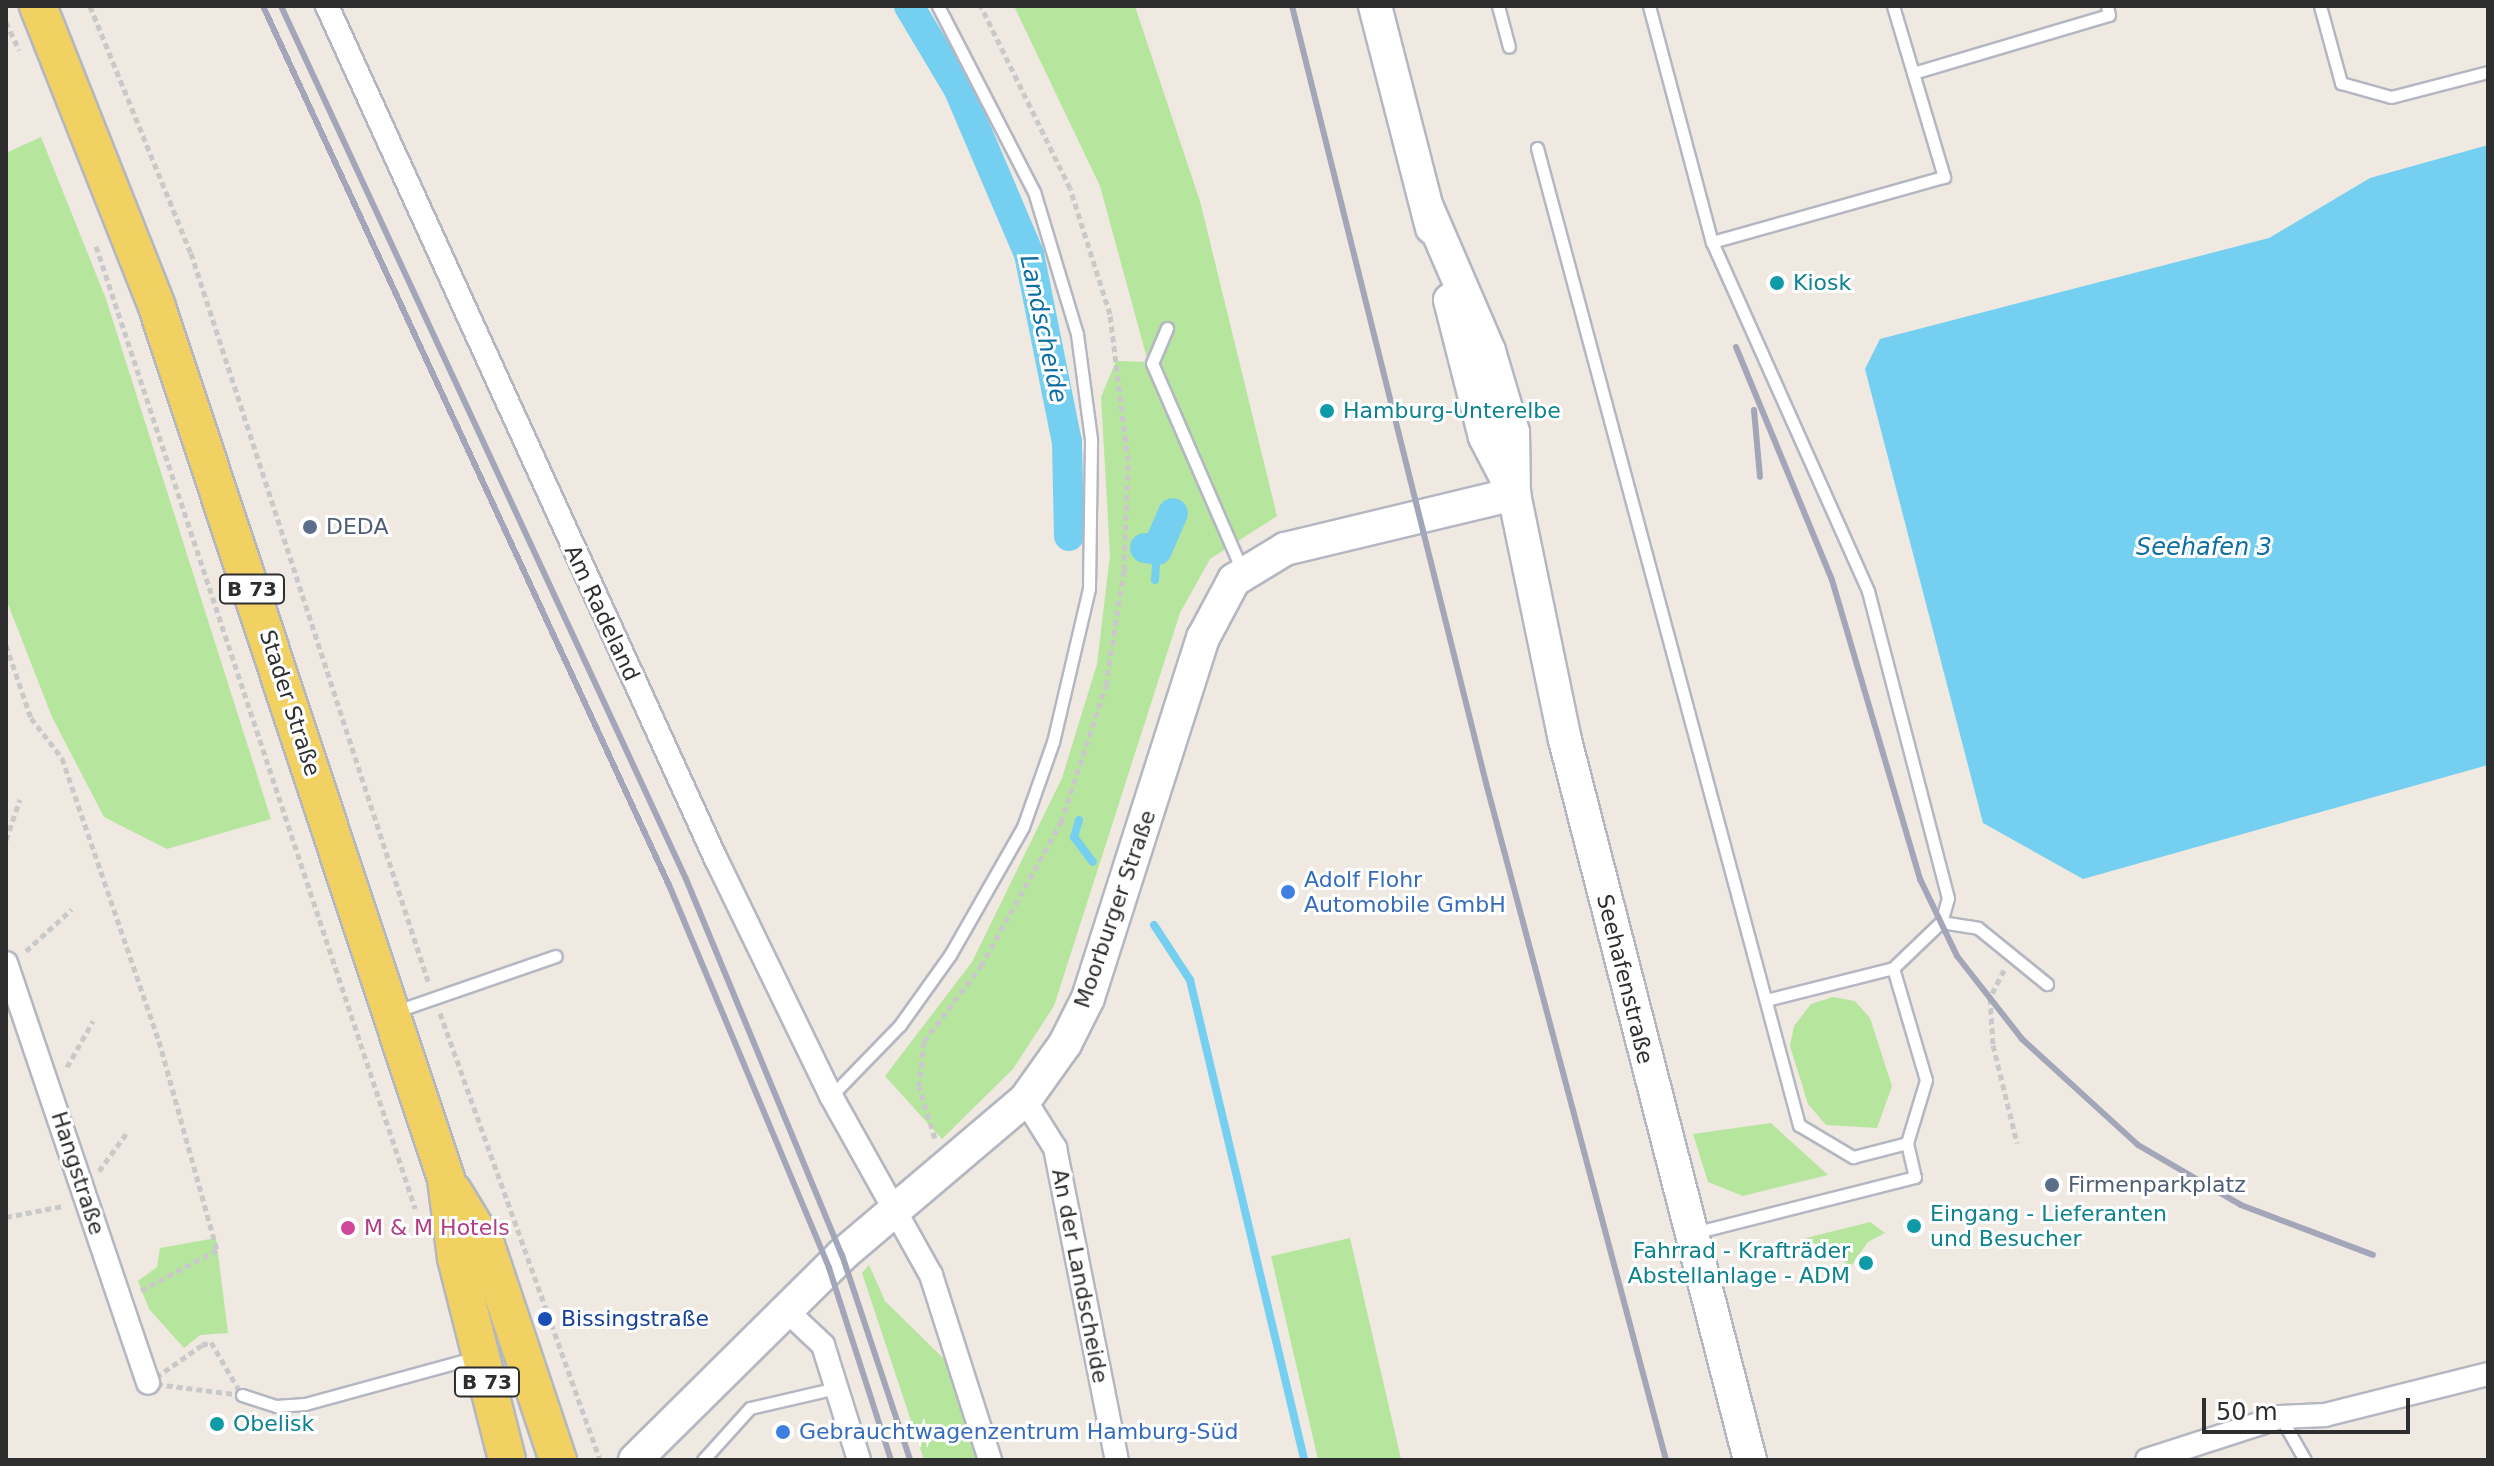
<!DOCTYPE html>
<html>
<head>
<meta charset="utf-8">
<style>
  body { margin:0 }
  #map { position:relative; width:2494px; height:1466px; overflow:hidden; background:#efe9e1; font-family:"DejaVu Sans",sans-serif }
  div>[style] { position:absolute }
  .green>* { inset:0; background:#b6e59e; transform-origin:0 0 }
  .water>* { inset:0; background:#75cff0 }
  .stream>* { height:8px; margin:-4px; padding:0 4px; transform-origin:4px; border-radius:4px; background:#75cff0 }
  .canal>* { height:30px; margin:-15px; padding:0 15px; transform-origin:15px; border-radius:15px; background:#75cff0 }
  .path>* { height:5px; margin-top:-2.5px; transform-origin:0; background:repeating-linear-gradient(90deg,#c9c9c9 0 6px,transparent 0 10px) }
  .roads { filter:drop-shadow(2px 0 #b4b7c1) drop-shadow(-2px 0 #b4b7c1) drop-shadow(0 2px #b4b7c1) drop-shadow(0 -2px #b4b7c1) }
  .lane>* { height:11px; margin:-5.5px; padding:0 5.5px; transform-origin:5.5px; border-radius:5.5px; background:#fff }
  .street>* { height:22px; margin:-11px; padding:0 11px; transform-origin:11px; border-radius:11px; background:#fff }
  .secondary>* { height:32px; margin:-16px; padding:0 16px; transform-origin:16px; border-radius:16px; background:#fff }
  .primary>* { height:36px; margin:-18px; padding:0 18px; transform-origin:18px; border-radius:18px; background:#f2d163 }
  .rail>* { height:6px; margin:-3px; padding:0 3px; transform-origin:3px; border-radius:3px; background:#a3a6b8 }
  .dots>* { width:22px; height:22px; translate:-50% -50%; box-sizing:border-box; border:4px solid #fff; border-radius:50% }
  span { translate:-50% -50%; white-space:nowrap; text-align:center; line-height:1.15; -webkit-text-stroke:6px #fff; paint-order:stroke }
  .shield-label span { padding:2px 6px; background:#fff; border:2px solid; border-radius:6px; -webkit-text-stroke-width:0 }
  .shield-label { font-size:20px; color:#2e2e2e; font-weight:700 }
  .culture-label { font-size:22px; color:#0d838f }
  .left { translate:0 -50%; text-align:left }
  .right { translate:-100% -50%; text-align:right }
  .service-label { font-size:22px; color:#4e5e75 }
  .street-label { font-size:22px; color:#2e2e2e }
  .shop-label { font-size:22px; color:#366cbe }
  .hotel-label { font-size:22px; color:#b23c85 }
  .transit-label { font-size:22px; color:#164399 }
  .water-label { font-size:24px; color:#0d6fa3; font-style:italic }
  .frame { position:absolute; inset:0; border:8px solid #2e2e2e; pointer-events:none }
  .scale { position:absolute; left:2202px; top:1398px; width:208px; height:36px; box-sizing:border-box; border:4px solid #2e2e2e; border-top:0; padding-left:10px; font-size:24px; line-height:28px; white-space:nowrap; color:#2e2e2e; -webkit-text-stroke:6px #fff; paint-order:stroke }
</style>
</head>
<body>
<div id="map">
  <div class="green">
    <i style="clip-path:polygon(1014px 6px,1135px 6px,1200px 201px,1277px 516px,1210px 559px,1180px 613px,1054px 1006px,1013px 1069px,942px 1139px,885px 1076px,972px 962px,1062px 778px,1097px 664px,1110px 555px,1101px 397px,1116px 361px,1148px 362px,1100px 186px)"></i>
    <i style="clip-path:polygon(41px 137px,106px 299px,271px 819px,167px 849px,104px 817px,52px 717px,6px 599px,6px 153px)"></i>
    <i style="clip-path:polygon(1833px 997px,1855px 1001px,1870px 1018px,1892px 1086px,1877px 1128px,1826px 1125px,1808px 1104px,1790px 1046px,1794px 1026px,1811px 1004px)"></i>
    <i style="clip-path:polygon(1771px 1123px,1828px 1175px,1743px 1196px,1708px 1182px,1693px 1134px)"></i>
    <i style="clip-path:polygon(1870px 1222px,1885px 1233px,1868px 1242px,1851px 1266px,1806px 1238px)"></i>
    <i style="clip-path:polygon(216px 1238px,228px 1333px,200px 1335px,184px 1348px,149px 1309px,138px 1281px,157px 1267px,160px 1248px)"></i>
    <i style="left:1350px;top:1238px;width:228px;height:81px;rotate:77deg"></i>
    <i style="clip-path:polygon(869px 1265px,885px 1301px,945px 1360px,977px 1460px,924px 1460px,862px 1273px)"></i>
  </div>
  <div class="water">
    <i style="clip-path:polygon(2488px 145px,2488px 765px,2083px 879px,1983px 823px,1865px 369px,1880px 339px,2269px 238px,2370px 178px)"></i>
  </div>
  <div class="stream">
    <i style="left:1155px;top:580px;width:30px;rotate:-86deg"></i>
    <i style="left:1079px;top:820px;width:18px;rotate:106deg"></i>
    <i style="left:1074px;top:837px;width:31px;rotate:53deg"></i>
    <i style="left:1154px;top:925px;width:66px;rotate:56.8deg"></i>
    <i style="left:1190px;top:980px;width:493px;rotate:76.6deg"></i>
  </div>
  <div class="canal">
    <i style="left:909px;top:6px;width:98px;rotate:59.2deg"></i>
    <i style="left:959px;top:90px;width:178px;rotate:66.9deg"></i>
    <i style="left:1029px;top:254px;width:192px;rotate:78.6deg"></i>
    <i style="left:1067px;top:442px;width:94px;rotate:88.8deg"></i>
    <i style="left:1145px;top:548px;width:12px;rotate:9deg"></i>
    <i style="left:1157px;top:550px;width:40px;rotate:-66.6deg"></i>
  </div>
  <div class="path">
    <i style="left:90px;top:6px;width:267px;rotate:67.8deg"></i>
    <i style="left:191px;top:253px;width:766px;rotate:71.97deg"></i>
    <i style="left:6px;top:22px;width:31px;rotate:65deg"></i>
    <i style="left:96px;top:246px;width:1014px;rotate:71.65deg"></i>
    <i style="left:6px;top:645px;width:77px;rotate:71.1deg"></i>
    <i style="left:31px;top:718px;width:51px;rotate:52.2deg"></i>
    <i style="left:62px;top:758px;width:299px;rotate:71.1deg"></i>
    <i style="left:159px;top:1041px;width:217px;rotate:74.5deg"></i>
    <i style="left:217px;top:1250px;width:87px;rotate:152deg"></i>
    <i style="left:6px;top:840px;width:43px;rotate:-71.1deg"></i>
    <i style="left:26px;top:951px;width:62px;rotate:-42.4deg"></i>
    <i style="left:2004px;top:970px;width:31px;rotate:117deg"></i>
    <i style="left:1990px;top:998px;width:47px;rotate:86.3deg"></i>
    <i style="left:1993px;top:1045px;width:101px;rotate:76.2deg"></i>
    <i style="left:440px;top:1013px;width:475px;rotate:70.3deg"></i>
    <i style="left:67px;top:1067px;width:53px;rotate:-60.5deg"></i>
    <i style="left:935px;top:1138px;width:53px;rotate:-107.4deg"></i>
    <i style="left:919px;top:1087px;width:46px;rotate:-83.8deg"></i>
    <i style="left:924px;top:1041px;width:94px;rotate:-52.8deg"></i>
    <i style="left:981px;top:966px;width:165px;rotate:-60.9deg"></i>
    <i style="left:1061px;top:822px;width:144px;rotate:-71.8deg"></i>
    <i style="left:1106px;top:685px;width:116px;rotate:-81.1deg"></i>
    <i style="left:1124px;top:570px;width:109px;rotate:-87.9deg"></i>
    <i style="left:1128px;top:461px;width:148px;rotate:-97deg"></i>
    <i style="left:1110px;top:314px;width:132px;rotate:-107.6deg"></i>
    <i style="left:1070px;top:188px;width:203px;rotate:-116.1deg"></i>
    <i style="left:99px;top:1171px;width:46px;rotate:-53.9deg"></i>
    <i style="left:6px;top:1217px;width:58px;rotate:-10.9deg"></i>
    <i style="left:211px;top:1342px;width:61px;rotate:59.7deg"></i>
    <i style="left:242px;top:1395px;width:95px;rotate:-172.7deg"></i>
    <i style="left:148px;top:1383px;width:66px;rotate:-35.1deg"></i>
    <i style="left:202px;top:1345px;width:9px;rotate:-18deg"></i>
  </div>
  <div class="roads">
    <div class="lane">
      <i style="left:1498px;top:6px;width:42px;rotate:75deg"></i>
      <i style="left:1649px;top:6px;width:244px;rotate:75.1deg"></i>
      <i style="left:1712px;top:242px;width:382px;rotate:65.9deg"></i>
      <i style="left:1868px;top:591px;width:317px;rotate:75.4deg"></i>
      <i style="left:1948px;top:898px;width:25px;rotate:106deg"></i>
      <i style="left:1941px;top:922px;width:66px;rotate:136.2deg"></i>
      <i style="left:1893px;top:968px;width:117px;rotate:73.6deg"></i>
      <i style="left:1926px;top:1080px;width:66px;rotate:106.8deg"></i>
      <i style="left:1907px;top:1143px;width:35px;rotate:77deg"></i>
      <i style="left:1915px;top:1177px;width:229px;rotate:165.8deg"></i>
      <i style="left:2320px;top:6px;width:80px;rotate:74.7deg"></i>
      <i style="left:2341px;top:83px;width:52px;rotate:15.6deg"></i>
      <i style="left:2391px;top:97px;width:100px;rotate:-14.5deg"></i>
      <i style="left:1913px;top:73px;width:204px;rotate:-16.5deg"></i>
      <i style="left:2109px;top:15px;width:9px;rotate:-103deg"></i>
      <i style="left:1537px;top:148px;width:1012px;rotate:74.99deg"></i>
      <i style="left:1799px;top:1125px;width:63px;rotate:30.7deg"></i>
      <i style="left:1853px;top:1157px;width:56px;rotate:-14.5deg"></i>
      <i style="left:1712px;top:242px;width:241px;rotate:-15.7deg"></i>
      <i style="left:1944px;top:177px;width:178px;rotate:-106.6deg"></i>
      <i style="left:1167px;top:328px;width:38px;rotate:113deg"></i>
      <i style="left:1152px;top:363px;width:226px;rotate:66.5deg"></i>
      <i style="left:1941px;top:922px;width:37px;rotate:9deg"></i>
      <i style="left:1978px;top:928px;width:89px;rotate:39.1deg"></i>
      <i style="left:1766px;top:1000px;width:131px;rotate:-14.1deg"></i>
      <i style="left:394px;top:1012px;width:171px;rotate:-19.1deg"></i>
      <i style="left:831px;top:1096px;width:99px;rotate:-45.8deg"></i>
      <i style="left:900px;top:1025px;width:86px;rotate:-54.5deg"></i>
      <i style="left:950px;top:955px;width:147px;rotate:-60.3deg"></i>
      <i style="left:1023px;top:827px;width:90px;rotate:-70.6deg"></i>
      <i style="left:1053px;top:742px;width:158px;rotate:-76.8deg"></i>
      <i style="left:1089px;top:588px;width:149px;rotate:-89.2deg"></i>
      <i style="left:1091px;top:439px;width:106px;rotate:-97.6deg"></i>
      <i style="left:1077px;top:334px;width:148px;rotate:-106.8deg"></i>
      <i style="left:1034px;top:192px;width:209px;rotate:-117.3deg"></i>
      <i style="left:242px;top:1395px;width:36px;rotate:18deg"></i>
      <i style="left:276px;top:1406px;width:29px;rotate:-4deg"></i>
      <i style="left:305px;top:1404px;width:178px;rotate:-15.3deg"></i>
      <i style="left:2281px;top:1418px;width:48px;rotate:60.3deg"></i>
      <i style="left:703px;top:1460px;width:70px;rotate:-47.9deg"></i>
      <i style="left:750px;top:1408px;width:88px;rotate:-13.1deg"></i>
    </div>
    <div class="street">
      <i style="left:327px;top:6px;width:938px;rotate:65.49deg"></i>
      <i style="left:716px;top:859px;width:263px;rotate:64.1deg"></i>
      <i style="left:831px;top:1096px;width:205px;rotate:60.8deg"></i>
      <i style="left:931px;top:1275px;width:194px;rotate:72.3deg"></i>
      <i style="left:6px;top:963px;width:443px;rotate:71.3deg"></i>
      <i style="left:1025px;top:1100px;width:57px;rotate:58deg"></i>
      <i style="left:1055px;top:1148px;width:318px;rotate:78.8deg"></i>
      <i style="left:787px;top:1311px;width:50px;rotate:43.4deg"></i>
      <i style="left:823px;top:1345px;width:121px;rotate:72.6deg"></i>
      <i style="left:2147px;top:1460px;width:140px;rotate:-17.9deg"></i>
      <i style="left:2280px;top:1417px;width:45px;rotate:-2.5deg"></i>
      <i style="left:2325px;top:1415px;width:168px;rotate:-14.1deg"></i>
    </div>
    <div class="secondary">
      <i style="left:1375px;top:6px;width:229px;rotate:75.6deg"></i>
      <i style="left:1427px;top:207px;width:157px;rotate:66.7deg"></i>
      <i style="left:1489px;top:351px;width:84px;rotate:73.5deg"></i>
      <i style="left:1513px;top:432px;width:62px;rotate:89.1deg"></i>
      <i style="left:1514px;top:494px;width:251px;rotate:78.3deg"></i>
      <i style="left:1565px;top:740px;width:743px;rotate:75.59deg"></i>
      <i style="left:1450px;top:300px;width:141px;rotate:75.7deg"></i>
      <i style="left:1485px;top:437px;width:56px;rotate:62.5deg"></i>
      <i style="left:635px;top:1460px;width:291px;rotate:-44.7deg"></i>
      <i style="left:842px;top:1255px;width:240px;rotate:-40.3deg"></i>
      <i style="left:1025px;top:1100px;width:69px;rotate:-54.5deg"></i>
      <i style="left:1065px;top:1044px;width:51px;rotate:-63.4deg"></i>
      <i style="left:1088px;top:998px;width:378px;rotate:-72.3deg"></i>
      <i style="left:1203px;top:638px;width:66px;rotate:-61.9deg"></i>
      <i style="left:1234px;top:580px;width:60px;rotate:-31.3deg"></i>
      <i style="left:1285px;top:549px;width:236px;rotate:-13.5deg"></i>
    </div>
    <div class="primary">
      <i style="left:38px;top:6px;width:324px;rotate:68.4deg"></i>
      <i style="left:157px;top:307px;width:919px;rotate:71.66deg"></i>
      <i style="left:446px;top:1179px;width:80px;rotate:82.8deg"></i>
      <i style="left:456px;top:1258px;width:208px;rotate:75.8deg"></i>
      <i style="left:453px;top:1191px;width:63px;rotate:58.6deg"></i>
      <i style="left:486px;top:1245px;width:227px;rotate:71.5deg"></i>
    </div>
  </div>
  <div class="rail">
    <i style="left:263px;top:6px;width:968px;rotate:65.21deg"></i>
    <i style="left:669px;top:885px;width:415px;rotate:67.3deg"></i>
    <i style="left:829px;top:1268px;width:202px;rotate:72.1deg"></i>
    <i style="left:281px;top:6px;width:962px;rotate:65.11deg"></i>
    <i style="left:686px;top:879px;width:407px;rotate:67.5deg"></i>
    <i style="left:842px;top:1255px;width:216px;rotate:71.6deg"></i>
    <i style="left:1292px;top:6px;width:801px;rotate:75.98deg"></i>
    <i style="left:1486px;top:783px;width:701px;rotate:75.11deg"></i>
    <i style="left:1736px;top:347px;width:252px;rotate:67.6deg"></i>
    <i style="left:1832px;top:580px;width:312px;rotate:73.6deg"></i>
    <i style="left:1920px;top:879px;width:85px;rotate:64.3deg"></i>
    <i style="left:1957px;top:956px;width:105px;rotate:51.9deg"></i>
    <i style="left:2022px;top:1039px;width:157px;rotate:42.4deg"></i>
    <i style="left:2138px;top:1145px;width:119px;rotate:30.2deg"></i>
    <i style="left:2241px;top:1205px;width:141px;rotate:20.7deg"></i>
    <i style="left:1754px;top:410px;width:67px;rotate:84.9deg"></i>
  </div>
  <div class="dots">
    <i style="left:1777px;top:283px;background:#0f9aa8"></i>
    <i style="left:1327px;top:411px;background:#0f9aa8"></i>
    <i style="left:310px;top:527px;background:#5c6f8a"></i>
    <i style="left:1288px;top:892px;background:#3f7fe0"></i>
    <i style="left:2052px;top:1185px;background:#5c6f8a"></i>
    <i style="left:1914px;top:1226px;background:#0f9aa8"></i>
    <i style="left:348px;top:1228px;background:#d1479c"></i>
    <i style="left:1866px;top:1263px;background:#0f9aa8"></i>
    <i style="left:545px;top:1319px;background:#1a4fb4"></i>
    <i style="left:217px;top:1424px;background:#0f9aa8"></i>
    <i style="left:783px;top:1432px;background:#3f7fe0"></i>
  </div>
  <div class="shield-label">
    <span style="left:252px;top:589px">B 73</span>
    <span style="left:487px;top:1382px">B 73</span>
  </div>
  <div class="culture-label">
    <span class="left" style="left:1793px;top:283px">Kiosk</span>
    <span class="left" style="left:1343px;top:411px">Hamburg-Unterelbe</span>
    <span class="left" style="left:1930px;top:1226px">Eingang - Lieferanten<br>und Besucher</span>
    <span class="right" style="left:1850px;top:1263px">Fahrrad - Krafträder<br>Abstellanlage - ADM</span>
    <span class="left" style="left:233px;top:1424px">Obelisk</span>
  </div>
  <div class="service-label">
    <span class="left" style="left:326px;top:527px">DEDA</span>
    <span class="left" style="left:2068px;top:1185px">Firmenparkplatz</span>
  </div>
  <div class="street-label">
    <span style="left:602px;top:613px;rotate:65deg">Am Radeland</span>
    <span style="left:290px;top:703px;rotate:72deg">Stader Straße</span>
    <span style="left:1115px;top:909px;rotate:-71deg">Moorburger Straße</span>
    <span style="left:1625px;top:979px;rotate:76deg">Seehafenstraße</span>
    <span style="left:78px;top:1173px;rotate:72deg">Hangstraße</span>
    <span style="left:1080px;top:1276px;rotate:79deg">An der Landscheide</span>
  </div>
  <div class="shop-label">
    <span class="left" style="left:1304px;top:892px">Adolf Flohr<br>Automobile GmbH</span>
    <span class="left" style="left:799px;top:1432px">Gebrauchtwagenzentrum Hamburg-Süd</span>
  </div>
  <div class="hotel-label">
    <span class="left" style="left:364px;top:1228px">M &amp; M Hotels</span>
  </div>
  <div class="transit-label">
    <span class="left" style="left:561px;top:1319px">Bissingstraße</span>
  </div>
  <div class="water-label">
    <span style="left:1043px;top:329px;rotate:78deg">Landscheide</span>
    <span style="left:2204px;top:548px">Seehafen 3</span>
  </div>
  <div class="frame"></div>
  <div class="scale">50 m</div>
</div>
</body>
</html>
